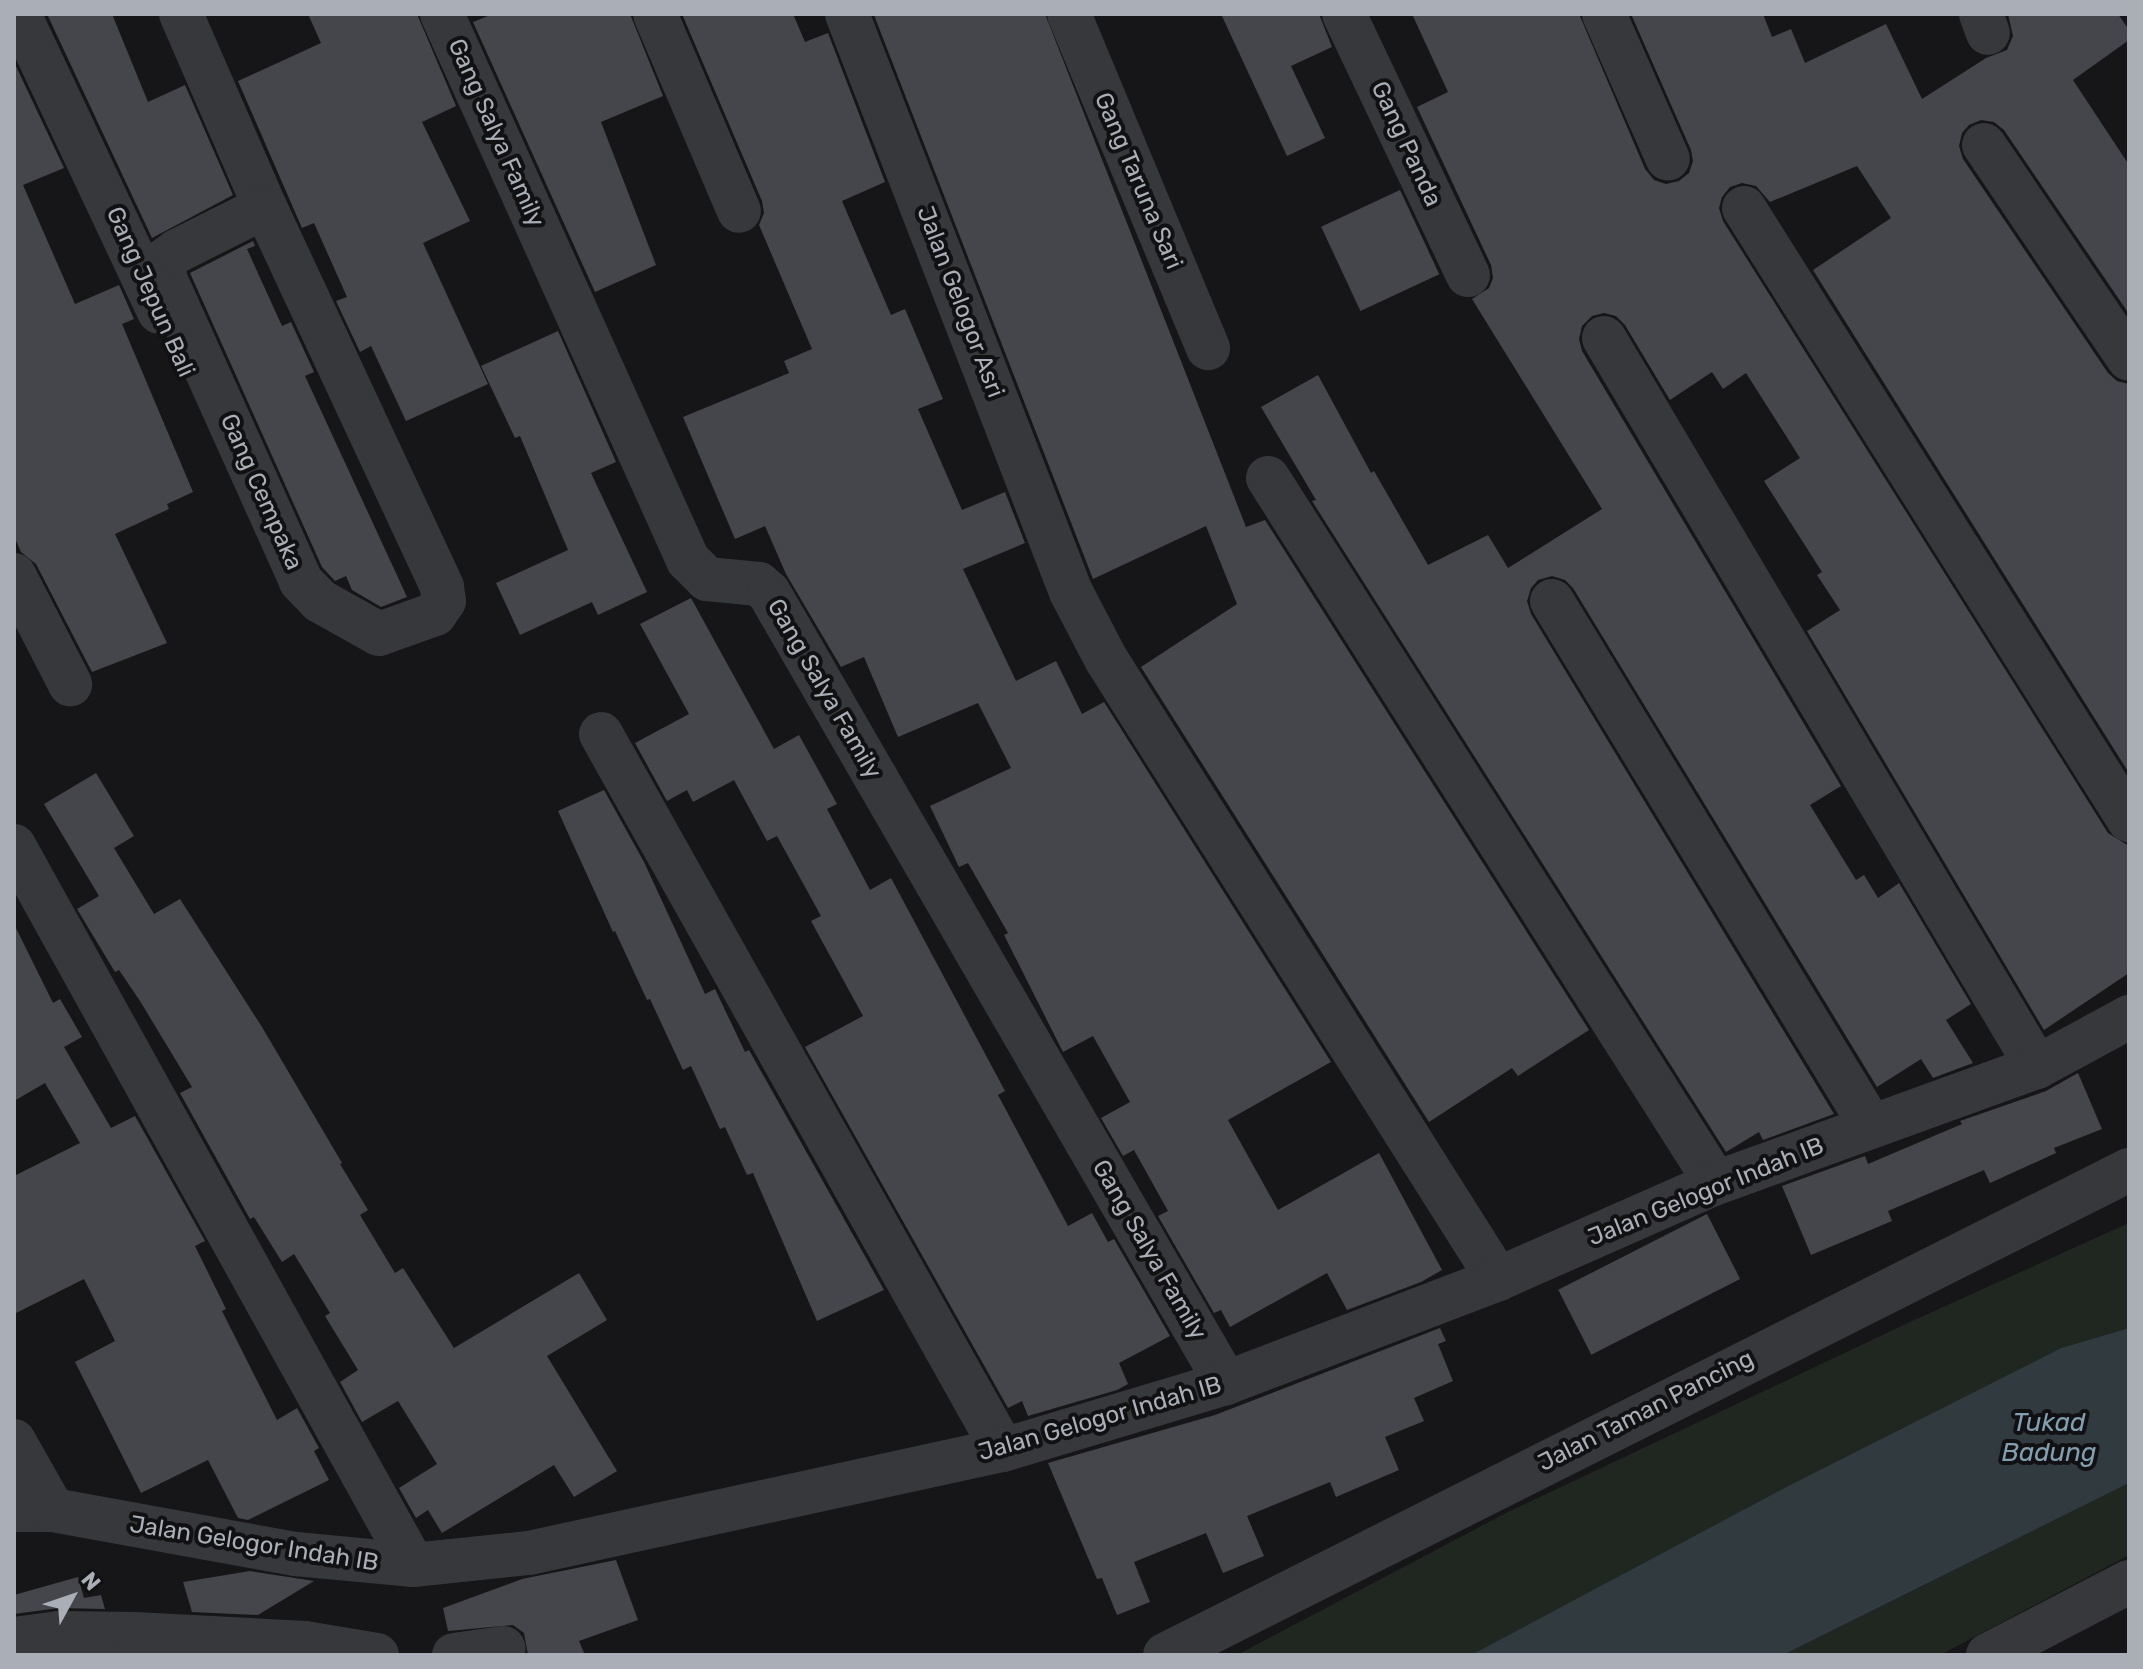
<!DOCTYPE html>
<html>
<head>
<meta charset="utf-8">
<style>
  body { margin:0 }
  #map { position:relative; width:2143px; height:1669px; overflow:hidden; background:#161618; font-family:Rubik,sans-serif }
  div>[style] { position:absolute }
  .green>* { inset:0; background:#202721 }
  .water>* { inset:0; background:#303a3f }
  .building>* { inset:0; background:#45464b; transform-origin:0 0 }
  .minor>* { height:44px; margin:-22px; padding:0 22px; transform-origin:22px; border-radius:22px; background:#37383c }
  span { translate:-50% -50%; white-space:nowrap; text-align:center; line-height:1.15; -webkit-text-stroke:8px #111113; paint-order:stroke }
  .street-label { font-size:24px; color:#a9aeb7 }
  .water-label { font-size:26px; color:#839eaf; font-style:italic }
  .frame { position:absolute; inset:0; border:16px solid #a9aeb7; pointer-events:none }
  .north { position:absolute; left:32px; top:1557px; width:80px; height:80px; -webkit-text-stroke:6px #111113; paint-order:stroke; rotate:50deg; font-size:22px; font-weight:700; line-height:32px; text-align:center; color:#a9aeb7 }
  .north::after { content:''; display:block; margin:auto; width:28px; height:36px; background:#a9aeb7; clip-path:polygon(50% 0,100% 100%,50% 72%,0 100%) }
</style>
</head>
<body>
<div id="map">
  <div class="green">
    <i style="clip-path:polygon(2129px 1223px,2129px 1328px,2061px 1348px,1790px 1485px,1471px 1655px,1237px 1655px,1508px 1512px,1910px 1322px)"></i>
    <i style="clip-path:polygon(2129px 1483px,2129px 1555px,1944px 1653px,1783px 1655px)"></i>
  </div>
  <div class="water">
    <i style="clip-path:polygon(2129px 1328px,2129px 1483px,1783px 1655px,1471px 1655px,1790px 1485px,2061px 1348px)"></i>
  </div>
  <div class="building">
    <i style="clip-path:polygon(47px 14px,112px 14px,148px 102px,185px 85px,233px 195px,152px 238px)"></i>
    <i style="clip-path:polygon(308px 14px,417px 14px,456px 106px,422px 122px,470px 221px,423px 243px,488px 384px,406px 421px,371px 346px,360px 352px,336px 301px,347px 297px,314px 223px,302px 228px,238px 81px,321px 43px)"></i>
    <i style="clip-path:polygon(493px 14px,630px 14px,663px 96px,601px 122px,656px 265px,595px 292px,473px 22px)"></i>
    <i style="clip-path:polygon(682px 14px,793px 14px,805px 42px,828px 33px,885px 182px,842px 201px,891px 315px,905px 309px,943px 399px,918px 409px,962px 510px,1005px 492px,1025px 543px,963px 569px,1016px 681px,1056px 661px,1082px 714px,1104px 702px,1331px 1062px,1228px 1120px,1278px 1210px,1379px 1153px,1442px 1270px,1421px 1282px,1347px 1310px,1327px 1273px,1230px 1327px,1221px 1310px,1214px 1313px,1158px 1216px,1168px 1211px,1134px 1150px,1123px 1156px,1101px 1118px,1130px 1102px,1093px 1036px,1063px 1052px,1004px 935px,1008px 933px,968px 863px,959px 867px,930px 806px,1011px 768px,978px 703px,898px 737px,864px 657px,841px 667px,786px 574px,765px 526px,735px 539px,683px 417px,789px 373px,784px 361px,812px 349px,759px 225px,764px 213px,762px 201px)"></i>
    <i style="clip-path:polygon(1045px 14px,1246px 527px,1265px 520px,1589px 1030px,1518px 1076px,1512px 1068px,1429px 1122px,1141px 667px,1237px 604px,1206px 526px,1093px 579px,874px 15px)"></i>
    <i style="clip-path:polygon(1221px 14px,1319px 14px,1332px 47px,1291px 66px,1325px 138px,1287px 156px)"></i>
    <i style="clip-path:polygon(1412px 14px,1579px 14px,1645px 169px,1654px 180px,1666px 184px,1679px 181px,1689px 173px,1693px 161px,1691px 150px,1631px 14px,1763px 14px,1772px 37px,1791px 29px,1805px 63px,1886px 24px,1922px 99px,1986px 58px,2007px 50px,2013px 36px,2008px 14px,2118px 14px,2129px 30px,2129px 40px,2073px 80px,2129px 165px,2129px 314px,2004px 130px,1994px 122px,1981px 120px,1969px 125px,1962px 133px,1959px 146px,1963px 159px,2108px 373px,2117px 381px,2129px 384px,2129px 773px,1813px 270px,1891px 218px,1857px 166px,1770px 202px,1756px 186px,1742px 183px,1730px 187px,1722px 197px,1719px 208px,1723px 221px,2108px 833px,2129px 846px,2129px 973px,2044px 1030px,1807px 631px,1840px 610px,1817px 575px,1822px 572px,1764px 481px,1800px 458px,1746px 373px,1723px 389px,1712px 372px,1670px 400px,1625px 325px,1616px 316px,1604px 313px,1592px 316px,1582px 326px,1579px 339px,1582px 351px,1841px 786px,1810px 805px,1856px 880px,1864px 875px,1878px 898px,1899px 883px,1971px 1004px,1946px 1020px,1973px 1063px,1933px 1078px,1921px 1059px,1877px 1087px,1573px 588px,1565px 580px,1552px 576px,1538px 580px,1531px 588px,1527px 601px,1531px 614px,1834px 1114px,1763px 1140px,1759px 1132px,1726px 1152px,1312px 501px,1316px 500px,1261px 407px,1318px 375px,1371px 473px,1374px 471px,1428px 565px,1488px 535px,1508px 568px,1602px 509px,1472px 299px,1489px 288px,1493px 278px,1491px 265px,1417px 107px,1448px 92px)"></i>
    <i style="clip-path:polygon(14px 62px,64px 168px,23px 185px,75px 304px,119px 285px,134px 319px,122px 324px,193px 492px,167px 504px,169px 509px,115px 534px,167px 643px,92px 672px,36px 564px,21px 552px,14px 536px)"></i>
    <i style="left:1400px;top:190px;width:93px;height:87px;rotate:65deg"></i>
    <i style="clip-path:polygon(253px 241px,255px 246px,247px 249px,282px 326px,291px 322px,314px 372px,305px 376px,407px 597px,381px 607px,352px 590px,346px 576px,335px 581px,322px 567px,190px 273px)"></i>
    <i style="clip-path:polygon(558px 331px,616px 462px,591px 473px,647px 592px,598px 615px,592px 602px,520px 635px,496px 583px,568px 550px,520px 436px,515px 438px,481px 366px)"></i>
    <i style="clip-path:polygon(691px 598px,774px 749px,799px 735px,837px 804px,827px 809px,870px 890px,891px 878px,1005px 1091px,998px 1095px,1068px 1226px,1092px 1213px,1108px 1242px,1114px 1239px,1170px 1336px,1119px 1363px,1128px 1384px,1117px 1390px,1028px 1416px,1022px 1401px,1008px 1408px,805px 1047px,863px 1016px,811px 921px,821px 916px,777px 836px,767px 841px,734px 780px,693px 802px,687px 790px,667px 801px,635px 743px,689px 714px,640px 624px)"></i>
    <i style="clip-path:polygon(96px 773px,134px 836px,114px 848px,154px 914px,180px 899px,262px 1027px,342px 1163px,340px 1164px,368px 1210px,360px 1215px,395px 1273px,403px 1268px,454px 1348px,579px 1273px,607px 1320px,547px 1356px,617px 1471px,574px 1497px,554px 1465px,442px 1533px,428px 1510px,416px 1518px,399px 1488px,437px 1464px,398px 1401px,362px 1422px,340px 1382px,358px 1370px,325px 1316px,330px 1313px,294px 1254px,282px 1262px,254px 1217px,250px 1219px,180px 1093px,192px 1087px,140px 1001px,119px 970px,115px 972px,77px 909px,99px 896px,44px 804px)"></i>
    <i style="clip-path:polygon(604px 790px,644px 862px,705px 994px,715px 989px,745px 1052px,749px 1050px,884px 1290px,817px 1321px,753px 1173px,747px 1175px,725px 1127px,720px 1129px,691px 1066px,683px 1070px,650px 999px,647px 1000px,615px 931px,613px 932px,558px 811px)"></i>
    <i style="clip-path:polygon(14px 924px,53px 1003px,60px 999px,82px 1037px,64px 1047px,111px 1128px,135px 1116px,205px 1241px,195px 1246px,226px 1309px,222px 1311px,277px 1420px,297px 1408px,319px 1448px,314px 1451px,329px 1480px,248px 1520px,238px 1518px,208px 1460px,141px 1493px,75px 1362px,115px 1341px,84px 1279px,14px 1314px,14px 1176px,80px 1143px,45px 1083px,14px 1101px)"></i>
    <i style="clip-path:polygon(2078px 1073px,2102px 1129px,2054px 1148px,2056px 1153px,1990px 1183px,1984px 1170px,1888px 1211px,1892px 1221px,1811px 1255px,1782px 1186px,1865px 1156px,1868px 1164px,1962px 1124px,1960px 1121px,2046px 1091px)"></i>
    <i style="left:1707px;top:1214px;width:73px;height:167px;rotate:63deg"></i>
    <i style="clip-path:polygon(1440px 1328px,1446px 1341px,1438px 1344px,1453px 1381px,1414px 1398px,1424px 1421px,1385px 1437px,1399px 1470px,1336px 1497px,1330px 1482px,1247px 1516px,1264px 1556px,1223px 1573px,1206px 1533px,1134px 1562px,1150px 1602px,1117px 1615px,1102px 1578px,1097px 1579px,1048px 1463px,1215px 1415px)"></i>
    <i style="clip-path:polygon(616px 1560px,638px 1620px,579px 1641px,585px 1655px,528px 1655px,524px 1633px,513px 1625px,448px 1631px,443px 1608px,522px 1579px)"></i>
    <i style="clip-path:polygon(250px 1571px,314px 1581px,258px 1615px,192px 1612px,183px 1582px)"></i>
    <i style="clip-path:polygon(78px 1577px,84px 1598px,101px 1595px,105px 1609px,59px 1608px,14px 1614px,14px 1595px)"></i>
  </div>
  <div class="minor">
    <i style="left:19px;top:14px;width:329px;rotate:64.8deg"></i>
    <i style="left:181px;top:14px;width:210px;rotate:66.5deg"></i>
    <i style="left:265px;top:207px;width:419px;rotate:65deg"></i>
    <i style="left:442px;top:587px;width:14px;rotate:82deg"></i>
    <i style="left:444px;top:601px;width:16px;rotate:125deg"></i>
    <i style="left:435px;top:614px;width:59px;rotate:160.3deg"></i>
    <i style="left:379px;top:634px;width:68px;rotate:-150.8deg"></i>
    <i style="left:320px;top:601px;width:28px;rotate:-134deg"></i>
    <i style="left:301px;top:581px;width:334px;rotate:-114.2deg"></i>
    <i style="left:164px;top:276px;width:17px;rotate:-83deg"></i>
    <i style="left:166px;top:259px;width:14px;rotate:-36deg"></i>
    <i style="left:177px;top:251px;width:98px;rotate:-26.6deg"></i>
    <i style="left:442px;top:14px;width:599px;rotate:65.75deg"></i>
    <i style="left:688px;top:560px;width:27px;rotate:45deg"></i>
    <i style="left:707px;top:579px;width:52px;rotate:5.5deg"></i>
    <i style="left:759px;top:584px;width:13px;rotate:42deg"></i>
    <i style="left:769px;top:593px;width:913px;rotate:59.95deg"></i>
    <i style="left:655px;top:14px;width:214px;rotate:66.9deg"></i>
    <i style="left:847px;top:14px;width:620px;rotate:68.82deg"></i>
    <i style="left:1071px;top:592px;width:76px;rotate:62.4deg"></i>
    <i style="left:1106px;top:659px;width:734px;rotate:57.7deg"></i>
    <i style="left:1069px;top:14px;width:362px;rotate:67.4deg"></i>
    <i style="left:1344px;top:14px;width:289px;rotate:64.6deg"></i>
    <i style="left:1604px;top:14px;width:158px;rotate:66.2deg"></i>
    <i style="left:1981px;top:14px;width:20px;rotate:70deg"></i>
    <i style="left:1984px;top:145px;width:258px;rotate:55.9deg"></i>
    <i style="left:1744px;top:208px;width:723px;rotate:57.83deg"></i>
    <i style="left:1604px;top:338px;width:848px;rotate:59.29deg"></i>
    <i style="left:1268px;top:478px;width:835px;rotate:57.57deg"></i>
    <i style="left:14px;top:575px;width:123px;rotate:62.8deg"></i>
    <i style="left:1552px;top:601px;width:614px;rotate:58.72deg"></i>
    <i style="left:601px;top:734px;width:821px;rotate:60.69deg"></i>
    <i style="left:14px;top:846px;width:822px;rotate:60.97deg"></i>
    <i style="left:14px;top:1441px;width:79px;rotate:60.5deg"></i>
    <i style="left:14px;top:1510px;width:39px"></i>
    <i style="left:53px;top:1510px;width:247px;rotate:10.3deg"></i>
    <i style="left:296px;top:1554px;width:118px;rotate:5.4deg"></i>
    <i style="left:413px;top:1565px;width:117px;rotate:-5.9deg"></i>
    <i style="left:529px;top:1553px;width:485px;rotate:-12.3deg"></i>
    <i style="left:1003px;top:1450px;width:233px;rotate:-16.7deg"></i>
    <i style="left:1226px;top:1383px;width:291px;rotate:-20.9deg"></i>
    <i style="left:1498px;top:1279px;width:238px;rotate:-23.8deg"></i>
    <i style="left:1716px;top:1183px;width:341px;rotate:-19.9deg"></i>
    <i style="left:2037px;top:1067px;width:105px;rotate:-28.5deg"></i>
    <i style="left:14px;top:1639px;width:45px;rotate:-7.6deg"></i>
    <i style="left:59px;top:1633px;width:75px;rotate:0.8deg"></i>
    <i style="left:134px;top:1634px;width:171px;rotate:3deg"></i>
    <i style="left:305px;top:1643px;width:73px;rotate:9.5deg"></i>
    <i style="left:454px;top:1655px;width:50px;rotate:-8deg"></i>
    <i style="left:1165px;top:1655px;width:1079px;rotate:-26.71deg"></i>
    <i style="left:1988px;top:1655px;width:159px;rotate:-27.4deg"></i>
  </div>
  <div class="street-label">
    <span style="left:496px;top:133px;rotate:66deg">Gang Salya Family</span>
    <span style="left:1406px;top:144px;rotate:65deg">Gang Panda</span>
    <span style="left:1138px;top:181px;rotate:67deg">Gang Taruna Sari</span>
    <span style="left:150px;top:292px;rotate:66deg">Gang Jepun Bali</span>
    <span style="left:960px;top:302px;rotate:69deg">Jalan Gelogor Asri</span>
    <span style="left:261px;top:492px;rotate:66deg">Gang Cempaka</span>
    <span style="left:824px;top:689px;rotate:60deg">Gang Salya Family</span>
    <span style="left:1706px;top:1192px;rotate:-22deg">Jalan Gelogor Indah IB</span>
    <span style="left:1149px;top:1250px;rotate:60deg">Gang Salya Family</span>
    <span style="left:1646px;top:1411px;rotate:-27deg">Jalan Taman Pancing</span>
    <span style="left:1100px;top:1419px;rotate:-16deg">Jalan Gelogor Indah IB</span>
    <span style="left:254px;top:1544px;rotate:9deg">Jalan Gelogor Indah IB</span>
  </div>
  <div class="water-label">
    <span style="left:2049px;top:1438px">Tukad<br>Badung</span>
  </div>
  <div class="frame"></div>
  <div class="north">N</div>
</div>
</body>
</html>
